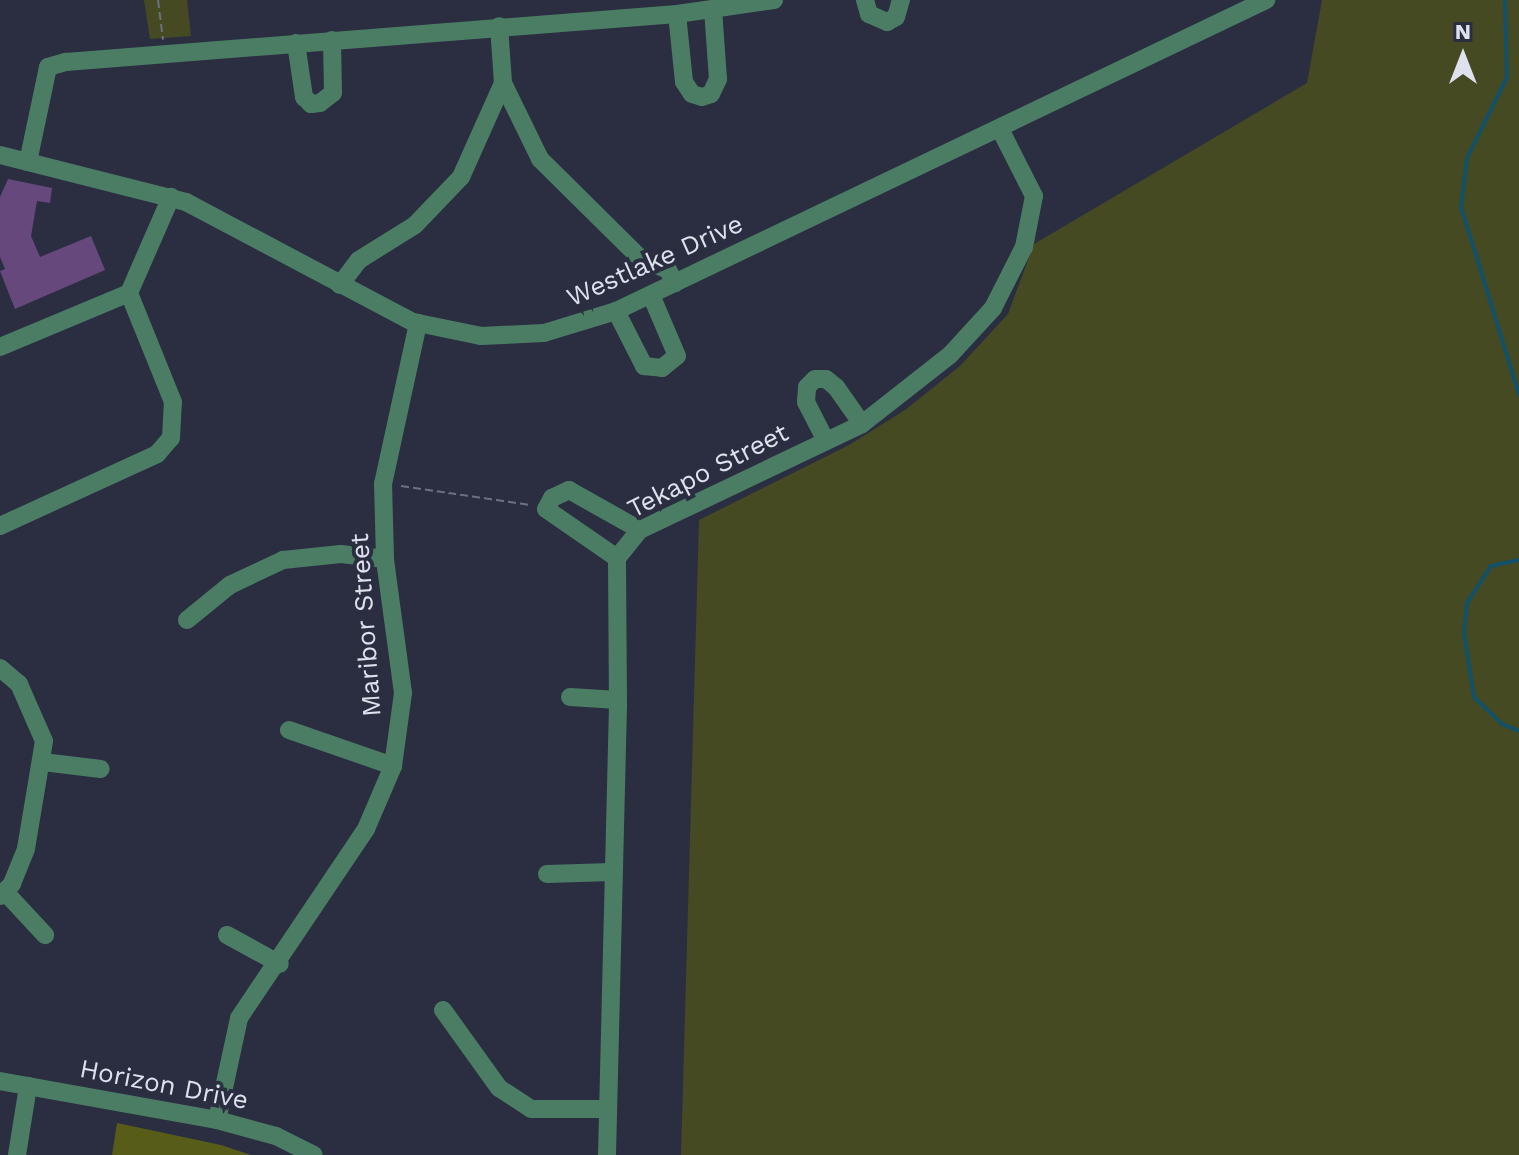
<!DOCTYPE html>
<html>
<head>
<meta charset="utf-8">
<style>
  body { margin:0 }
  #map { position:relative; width:1519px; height:1155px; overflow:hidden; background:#2a2e40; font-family:"Work Sans",sans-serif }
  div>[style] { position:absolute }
  .green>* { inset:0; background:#464a22 }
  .forest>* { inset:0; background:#575d19 }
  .stream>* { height:4px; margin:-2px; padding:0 2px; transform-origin:2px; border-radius:2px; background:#125168 }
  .building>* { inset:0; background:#67487c }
  .path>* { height:2px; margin-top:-1px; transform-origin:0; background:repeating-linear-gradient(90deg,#6c7080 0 8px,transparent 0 12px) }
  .minor>* { height:18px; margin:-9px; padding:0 9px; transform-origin:9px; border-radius:9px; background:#4b7d65 }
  span { translate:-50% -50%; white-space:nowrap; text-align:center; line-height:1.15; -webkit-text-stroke:8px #2a2e40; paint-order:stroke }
  .street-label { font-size:26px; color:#dfe2ee }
  .north { position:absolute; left:1423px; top:16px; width:80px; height:80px; -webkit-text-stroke:6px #2a2e40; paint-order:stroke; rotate:0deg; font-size:22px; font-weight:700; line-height:32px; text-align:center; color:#dfe2ee }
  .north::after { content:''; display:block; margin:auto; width:28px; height:36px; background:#dfe2ee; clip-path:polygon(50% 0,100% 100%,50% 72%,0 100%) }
</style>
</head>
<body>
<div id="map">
  <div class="green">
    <i style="clip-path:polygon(144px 0,187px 0,191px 36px,150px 39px)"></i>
    <i style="clip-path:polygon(1322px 0,1519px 0,1519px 1155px,681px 1155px,699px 520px,849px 445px,905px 410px,960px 366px,1008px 314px,1034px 244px,1307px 83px)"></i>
  </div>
  <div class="forest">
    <i style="clip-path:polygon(117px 1123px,221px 1145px,251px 1155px,112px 1155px)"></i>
  </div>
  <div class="stream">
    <i style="left:1505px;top:0;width:77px;rotate:88.5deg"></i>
    <i style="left:1507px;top:77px;width:90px;rotate:116.3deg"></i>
    <i style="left:1467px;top:158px;width:49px;rotate:97deg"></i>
    <i style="left:1461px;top:207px;width:196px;rotate:72.8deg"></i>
    <i style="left:1519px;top:560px;width:29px;rotate:168deg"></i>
    <i style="left:1491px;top:566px;width:44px;rotate:123deg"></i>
    <i style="left:1467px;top:603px;width:30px;rotate:96deg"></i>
    <i style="left:1464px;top:633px;width:65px;rotate:81.1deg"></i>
    <i style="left:1474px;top:697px;width:39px;rotate:44deg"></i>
    <i style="left:1502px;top:724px;width:18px;rotate:22deg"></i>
  </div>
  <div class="building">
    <i style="clip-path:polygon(8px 179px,52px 188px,50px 203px,37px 201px,31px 236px,40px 257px,91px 236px,105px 270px,15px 309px,0 271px,5px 269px,0 257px,0 197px)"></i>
  </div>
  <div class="path">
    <i style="left:158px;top:0;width:40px;rotate:82.9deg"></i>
    <i style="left:401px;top:486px;width:129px;rotate:8.4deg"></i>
  </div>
  <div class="minor">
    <i style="left:865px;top:0;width:15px;rotate:74deg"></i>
    <i style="left:869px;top:14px;width:20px;rotate:24deg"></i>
    <i style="left:887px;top:22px;width:10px;rotate:-29deg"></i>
    <i style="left:896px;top:17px;width:18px;rotate:-74deg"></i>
    <i style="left:677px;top:14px;width:68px;rotate:84.1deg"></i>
    <i style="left:684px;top:82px;width:14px;rotate:56deg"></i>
    <i style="left:692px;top:94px;width:10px;rotate:17deg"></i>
    <i style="left:702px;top:97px;width:9px;rotate:-18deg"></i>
    <i style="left:711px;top:94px;width:17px;rotate:-65deg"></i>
    <i style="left:718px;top:79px;width:69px;rotate:-94.1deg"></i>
    <i style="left:296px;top:43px;width:55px;rotate:81.6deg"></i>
    <i style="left:304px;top:97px;width:10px;rotate:45deg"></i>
    <i style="left:311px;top:104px;width:9px;rotate:-6deg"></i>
    <i style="left:320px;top:103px;width:16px;rotate:-38deg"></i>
    <i style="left:333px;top:93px;width:53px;rotate:-91.1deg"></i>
    <i style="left:503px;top:83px;width:85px;rotate:64deg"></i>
    <i style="left:540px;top:159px;width:141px;rotate:44.7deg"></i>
    <i style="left:640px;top:258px;width:30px;rotate:23deg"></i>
    <i style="left:668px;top:270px;width:15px;rotate:62deg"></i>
    <i style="left:0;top:155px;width:192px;rotate:14.2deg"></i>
    <i style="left:186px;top:202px;width:257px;rotate:27.9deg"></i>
    <i style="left:413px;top:322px;width:69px;rotate:11.6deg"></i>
    <i style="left:481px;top:336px;width:63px;rotate:-2.7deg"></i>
    <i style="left:544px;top:333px;width:75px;rotate:-17deg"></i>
    <i style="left:616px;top:311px;width:721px;rotate:-25.57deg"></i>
    <i style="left:28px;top:162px;width:97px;rotate:-78.1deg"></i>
    <i style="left:48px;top:67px;width:19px;rotate:-16deg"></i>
    <i style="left:66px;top:62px;width:613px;rotate:-4.49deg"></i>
    <i style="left:677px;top:14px;width:98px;rotate:-8.2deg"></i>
    <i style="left:340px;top:285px;width:31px;rotate:-53deg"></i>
    <i style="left:359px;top:260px;width:66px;rotate:-32deg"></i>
    <i style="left:415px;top:225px;width:66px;rotate:-46.2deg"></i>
    <i style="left:461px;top:177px;width:103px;rotate:-65.9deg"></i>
    <i style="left:503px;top:83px;width:57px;rotate:-94deg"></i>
    <i style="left:616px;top:311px;width:62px;rotate:63deg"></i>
    <i style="left:644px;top:366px;width:18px;rotate:6deg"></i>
    <i style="left:662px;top:368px;width:19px;rotate:-39deg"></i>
    <i style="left:677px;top:356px;width:66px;rotate:-113.1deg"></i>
    <i style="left:0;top:347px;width:140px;rotate:-22.7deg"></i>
    <i style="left:129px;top:293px;width:105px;rotate:-66.4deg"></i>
    <i style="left:826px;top:441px;width:44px;rotate:-117.1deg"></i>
    <i style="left:806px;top:402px;width:15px;rotate:-86deg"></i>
    <i style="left:807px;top:387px;width:11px;rotate:-45deg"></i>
    <i style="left:815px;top:379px;width:11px"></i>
    <i style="left:826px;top:379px;width:13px;rotate:39deg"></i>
    <i style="left:836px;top:387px;width:45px;rotate:54.9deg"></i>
    <i style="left:0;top:526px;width:173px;rotate:-24.6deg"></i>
    <i style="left:157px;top:454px;width:21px;rotate:-49deg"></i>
    <i style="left:171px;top:438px;width:36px;rotate:-87deg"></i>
    <i style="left:173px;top:402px;width:118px;rotate:-112deg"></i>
    <i style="left:617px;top:558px;width:86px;rotate:-145.4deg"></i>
    <i style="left:546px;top:509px;width:13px;rotate:-61deg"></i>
    <i style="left:552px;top:498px;width:19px;rotate:-25deg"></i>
    <i style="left:569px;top:490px;width:81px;rotate:29.4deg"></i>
    <i style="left:187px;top:620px;width:55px;rotate:-39.1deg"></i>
    <i style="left:230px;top:585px;width:59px;rotate:-25.3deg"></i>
    <i style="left:283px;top:560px;width:58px;rotate:-5.9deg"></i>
    <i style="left:341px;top:554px;width:44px;rotate:6.5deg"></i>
    <i style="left:0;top:668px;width:25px;rotate:40deg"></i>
    <i style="left:19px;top:684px;width:62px;rotate:66.3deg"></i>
    <i style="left:44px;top:741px;width:109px;rotate:99.5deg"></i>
    <i style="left:26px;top:849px;width:38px;rotate:112deg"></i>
    <i style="left:12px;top:884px;width:17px;rotate:135deg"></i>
    <i style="left:570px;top:697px;width:48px;rotate:3.6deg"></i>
    <i style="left:289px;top:730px;width:110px;rotate:19.1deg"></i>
    <i style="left:43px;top:762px;width:58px;rotate:6.9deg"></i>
    <i style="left:547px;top:874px;width:65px;rotate:-1.8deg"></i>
    <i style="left:5px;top:892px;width:59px;rotate:47.1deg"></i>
    <i style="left:227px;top:935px;width:60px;rotate:28.7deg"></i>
    <i style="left:443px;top:1010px;width:96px;rotate:54.3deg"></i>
    <i style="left:499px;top:1088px;width:38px;rotate:33deg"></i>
    <i style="left:531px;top:1109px;width:76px"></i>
    <i style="left:0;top:1081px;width:220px;rotate:10.2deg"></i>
    <i style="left:217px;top:1120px;width:61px;rotate:15.2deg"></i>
    <i style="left:276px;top:1136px;width:42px;rotate:26.6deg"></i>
    <i style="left:217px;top:1120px;width:104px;rotate:-77.8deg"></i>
    <i style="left:239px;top:1018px;width:228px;rotate:-56.1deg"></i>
    <i style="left:366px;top:829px;width:69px;rotate:-66.8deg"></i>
    <i style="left:393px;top:766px;width:74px;rotate:-82.2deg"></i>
    <i style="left:403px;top:693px;width:135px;rotate:-97.7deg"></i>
    <i style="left:385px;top:559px;width:75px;rotate:-91.5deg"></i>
    <i style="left:383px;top:484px;width:165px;rotate:-77.7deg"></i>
    <i style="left:17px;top:1155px;width:70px;rotate:-80.9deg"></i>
    <i style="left:607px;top:1155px;width:449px;rotate:-88.6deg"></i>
    <i style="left:618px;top:706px;width:148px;rotate:-90.4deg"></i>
    <i style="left:617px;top:558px;width:36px;rotate:-51deg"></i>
    <i style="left:640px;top:530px;width:246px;rotate:-25.5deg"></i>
    <i style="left:862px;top:424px;width:112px;rotate:-38.1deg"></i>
    <i style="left:950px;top:355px;width:64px;rotate:-47.5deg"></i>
    <i style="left:993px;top:308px;width:68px;rotate:-63.1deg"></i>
    <i style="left:1024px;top:247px;width:52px;rotate:-78.9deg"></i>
    <i style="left:1034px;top:196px;width:75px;rotate:-116.9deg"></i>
  </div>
  <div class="street-label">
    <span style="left:655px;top:261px;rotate:-24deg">Westlake Drive</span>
    <span style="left:708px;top:471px;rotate:-27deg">Tekapo Street</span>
    <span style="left:366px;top:625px;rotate:-94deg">Maribor Street</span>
    <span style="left:164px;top:1085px;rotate:11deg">Horizon Drive</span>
  </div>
  <div class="north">N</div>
</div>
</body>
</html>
